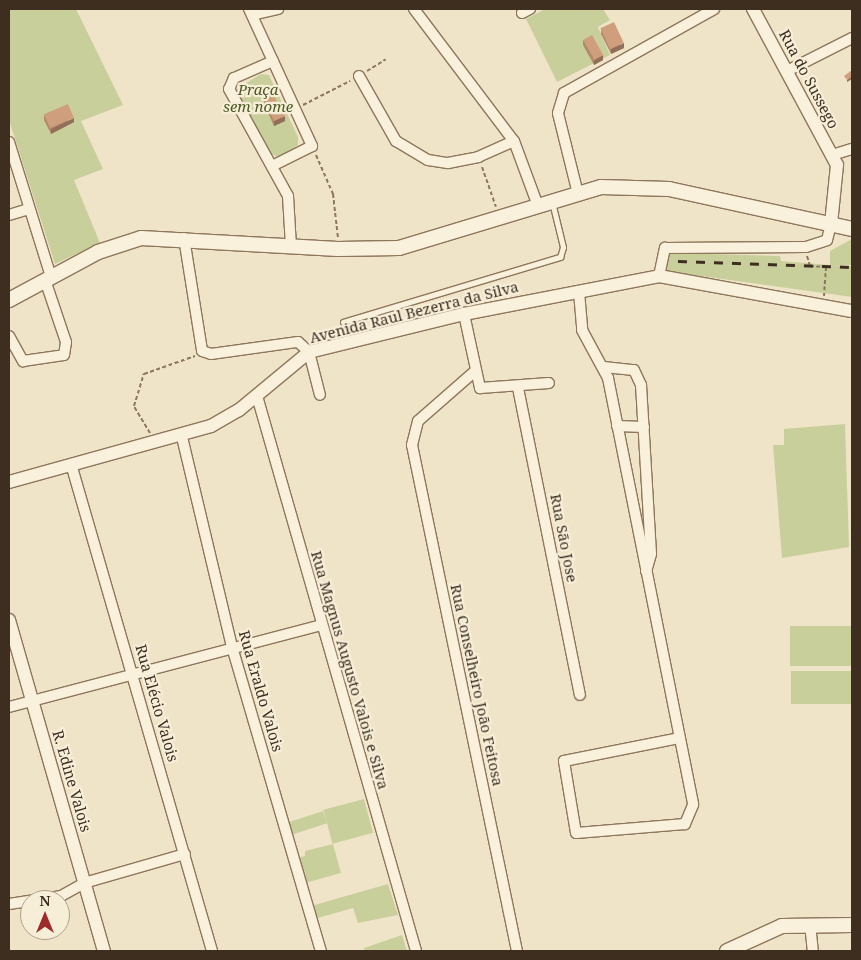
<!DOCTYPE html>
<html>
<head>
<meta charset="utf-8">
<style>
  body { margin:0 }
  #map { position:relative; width:861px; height:960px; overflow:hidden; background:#f0e4c8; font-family:"Noto Serif",serif }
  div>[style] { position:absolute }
  .green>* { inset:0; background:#c9cf9b; transform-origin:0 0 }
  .path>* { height:2px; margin-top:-1px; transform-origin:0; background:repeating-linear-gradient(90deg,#8d765c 0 4px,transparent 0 6.5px) }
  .roads { filter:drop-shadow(1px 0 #8d765c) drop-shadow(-1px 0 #8d765c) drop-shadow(0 1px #8d765c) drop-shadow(0 -1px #8d765c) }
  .service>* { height:5px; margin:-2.5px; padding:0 2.5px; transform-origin:2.5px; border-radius:2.5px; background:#faf1dc }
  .minor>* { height:10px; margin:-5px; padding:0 5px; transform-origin:5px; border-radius:5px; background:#faf1dc }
  .tertiary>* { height:12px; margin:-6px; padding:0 6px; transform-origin:6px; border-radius:6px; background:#faf1dc }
  .secondary>* { height:14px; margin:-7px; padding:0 7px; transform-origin:7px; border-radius:7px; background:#faf1dc }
  .rail>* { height:3px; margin-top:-1.5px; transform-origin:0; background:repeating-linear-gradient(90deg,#3d2e20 0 9px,transparent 0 18px) }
  .wall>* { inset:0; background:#b2896c }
  .shaded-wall>* { inset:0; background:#916f58 }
  .building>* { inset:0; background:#cf9f7d; transform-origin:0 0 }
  span { translate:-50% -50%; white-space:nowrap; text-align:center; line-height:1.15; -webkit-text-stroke:4.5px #f7eed8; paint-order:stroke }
  .street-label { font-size:15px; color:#3d2e20 }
  .park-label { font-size:15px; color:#4d5a26; font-style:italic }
  .frame { position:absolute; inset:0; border:10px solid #3d2e20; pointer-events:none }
  .north { position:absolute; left:20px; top:890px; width:50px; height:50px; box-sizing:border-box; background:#f7eed8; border:1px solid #ada18e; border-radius:50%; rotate:0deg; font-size:14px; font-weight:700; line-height:20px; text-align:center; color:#3d2e20 }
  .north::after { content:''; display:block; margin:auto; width:18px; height:22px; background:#9e2a2b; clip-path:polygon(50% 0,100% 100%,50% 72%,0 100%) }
</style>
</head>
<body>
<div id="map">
  <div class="green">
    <i style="clip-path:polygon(9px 9px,76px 9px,123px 105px,81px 121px,103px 169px,74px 180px,100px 243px,55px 264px,9px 120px)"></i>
    <i style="clip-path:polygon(545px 9px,603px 9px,610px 20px,598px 27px,610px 55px,557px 82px,526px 19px)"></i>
    <i style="clip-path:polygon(261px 74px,269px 75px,298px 137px,298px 145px,280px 158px,267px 152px,235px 90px)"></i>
    <i style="clip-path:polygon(852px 239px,852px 265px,832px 265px,852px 266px,852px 297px,665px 271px,670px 253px,780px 256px,781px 261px,830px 265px,830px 251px)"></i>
    <i style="clip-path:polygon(845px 424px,849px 547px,782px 558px,773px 445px,784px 445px,784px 429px)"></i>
    <i style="left:852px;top:626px;width:40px;height:62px;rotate:90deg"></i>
    <i style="left:852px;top:671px;width:33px;height:61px;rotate:90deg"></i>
    <i style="left:364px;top:799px;width:35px;height:42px;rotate:75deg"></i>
    <i style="left:323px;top:811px;width:13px;height:37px;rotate:72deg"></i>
    <i style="clip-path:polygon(333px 844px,341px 873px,305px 883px,297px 858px,305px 856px,305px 851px)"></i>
    <i style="clip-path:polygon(388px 884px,398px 915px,358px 923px,353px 908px,314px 919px,311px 906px)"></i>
    <i style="clip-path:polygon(402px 935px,407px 951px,364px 951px,364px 948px)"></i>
  </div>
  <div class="path">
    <i style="left:367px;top:71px;width:22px;rotate:-32deg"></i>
    <i style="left:303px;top:105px;width:53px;rotate:-27.1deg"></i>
    <i style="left:316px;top:155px;width:43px;rotate:66.4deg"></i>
    <i style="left:333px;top:194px;width:44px;rotate:83.5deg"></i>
    <i style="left:482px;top:167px;width:42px;rotate:70.7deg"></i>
    <i style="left:807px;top:256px;width:10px;rotate:73deg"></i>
    <i style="left:810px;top:266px;width:16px;rotate:4deg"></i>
    <i style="left:826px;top:267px;width:29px;rotate:94deg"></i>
    <i style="left:150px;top:433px;width:31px;rotate:-121deg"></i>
    <i style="left:134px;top:406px;width:34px;rotate:-73deg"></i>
    <i style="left:144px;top:374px;width:54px;rotate:-19.4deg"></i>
  </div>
  <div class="roads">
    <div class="service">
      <i style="left:343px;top:322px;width:227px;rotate:-16.7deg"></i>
      <i style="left:560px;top:257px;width:10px;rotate:-73deg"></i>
      <i style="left:563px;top:247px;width:46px;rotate:-103.7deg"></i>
    </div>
    <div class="minor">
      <i style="left:249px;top:9px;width:151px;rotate:65.3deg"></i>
      <i style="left:312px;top:146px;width:45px;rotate:153.4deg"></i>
      <i style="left:414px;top:9px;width:166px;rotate:52.9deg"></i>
      <i style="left:514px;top:141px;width:69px;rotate:69.7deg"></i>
      <i style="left:522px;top:13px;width:9px;rotate:-27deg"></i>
      <i style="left:252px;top:15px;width:27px;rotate:-13deg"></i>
      <i style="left:273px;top:61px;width:43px;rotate:156.4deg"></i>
      <i style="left:234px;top:78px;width:12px;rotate:114deg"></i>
      <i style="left:229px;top:89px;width:122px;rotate:61.1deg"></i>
      <i style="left:288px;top:196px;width:51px;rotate:86.6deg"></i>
      <i style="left:787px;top:71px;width:73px;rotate:-26.9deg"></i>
      <i style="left:359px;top:76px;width:75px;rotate:60.4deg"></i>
      <i style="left:396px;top:141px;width:37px;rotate:31deg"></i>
      <i style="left:428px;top:160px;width:20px;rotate:9deg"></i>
      <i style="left:448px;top:163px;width:31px;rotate:-11deg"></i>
      <i style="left:478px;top:157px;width:39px;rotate:-24deg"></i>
      <i style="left:9px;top:142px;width:141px;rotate:72.7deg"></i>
      <i style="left:832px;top:155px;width:21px;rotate:-17deg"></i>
      <i style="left:578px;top:194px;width:83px;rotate:-103.9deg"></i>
      <i style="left:558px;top:113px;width:21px;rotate:-73deg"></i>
      <i style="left:564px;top:93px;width:172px;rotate:-29.2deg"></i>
      <i style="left:9px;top:215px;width:21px;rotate:-17deg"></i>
      <i style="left:184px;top:238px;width:114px;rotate:80.9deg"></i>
      <i style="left:202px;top:351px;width:9px;rotate:18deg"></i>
      <i style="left:211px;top:354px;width:88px;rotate:-7.9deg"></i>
      <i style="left:298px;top:342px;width:15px;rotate:42deg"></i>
      <i style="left:309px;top:352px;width:44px;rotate:75.7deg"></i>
      <i style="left:659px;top:276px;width:29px;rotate:-78deg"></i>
      <i style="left:665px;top:248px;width:141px;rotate:-0.4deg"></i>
      <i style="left:806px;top:247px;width:22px;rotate:-18deg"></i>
      <i style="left:827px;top:240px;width:16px;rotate:-76deg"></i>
      <i style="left:579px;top:292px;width:38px;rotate:85deg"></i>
      <i style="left:582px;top:330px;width:55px;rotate:61.6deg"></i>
      <i style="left:608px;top:378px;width:435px;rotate:78.7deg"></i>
      <i style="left:693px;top:805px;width:21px;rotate:113deg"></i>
      <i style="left:685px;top:824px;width:109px;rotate:175.3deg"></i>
      <i style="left:576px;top:833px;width:73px;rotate:-99.5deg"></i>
      <i style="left:564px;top:761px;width:117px;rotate:-11.3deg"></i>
      <i style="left:464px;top:314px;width:76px;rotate:77.8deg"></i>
      <i style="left:480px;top:388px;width:69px;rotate:-4.1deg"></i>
      <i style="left:9px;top:336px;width:29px;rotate:61deg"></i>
      <i style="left:23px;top:361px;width:41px;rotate:-8.3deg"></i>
      <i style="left:64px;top:355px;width:13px;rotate:-81deg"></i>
      <i style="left:66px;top:342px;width:65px;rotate:-108.7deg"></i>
      <i style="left:604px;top:367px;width:30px;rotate:6deg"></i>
      <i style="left:634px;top:370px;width:17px;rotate:65deg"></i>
      <i style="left:641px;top:385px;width:169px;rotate:86.6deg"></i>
      <i style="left:651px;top:554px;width:18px;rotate:106deg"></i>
      <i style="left:474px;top:372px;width:74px;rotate:138.8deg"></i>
      <i style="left:418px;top:421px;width:25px;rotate:104deg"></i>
      <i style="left:412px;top:445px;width:517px;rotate:78.28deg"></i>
      <i style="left:518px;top:388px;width:313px;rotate:78.6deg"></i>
      <i style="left:257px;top:396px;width:577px;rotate:74.01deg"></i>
      <i style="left:617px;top:426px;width:27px;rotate:2deg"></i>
      <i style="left:182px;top:437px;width:216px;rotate:76.6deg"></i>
      <i style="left:232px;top:647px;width:317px;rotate:73.7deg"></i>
      <i style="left:71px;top:464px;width:507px;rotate:73.85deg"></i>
      <i style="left:9px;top:707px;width:323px;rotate:-14.7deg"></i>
      <i style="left:9px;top:904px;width:53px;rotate:-8.7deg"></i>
      <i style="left:61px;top:896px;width:26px;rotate:-29deg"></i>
      <i style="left:84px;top:883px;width:105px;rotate:-16deg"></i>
      <i style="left:810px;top:924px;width:27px;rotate:84deg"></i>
    </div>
    <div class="tertiary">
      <i style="left:753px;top:9px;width:177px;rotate:61.7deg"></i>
      <i style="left:837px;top:165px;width:59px;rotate:95.8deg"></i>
      <i style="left:9px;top:482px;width:210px;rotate:-15.5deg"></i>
      <i style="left:211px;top:426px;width:32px;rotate:-30deg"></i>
      <i style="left:239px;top:410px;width:91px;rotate:-39.6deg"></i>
      <i style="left:309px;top:352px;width:160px;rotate:-13.8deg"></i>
      <i style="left:464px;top:314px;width:199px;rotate:-11deg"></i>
      <i style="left:659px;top:276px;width:196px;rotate:10.3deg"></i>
      <i style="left:9px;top:620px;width:344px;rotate:74deg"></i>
    </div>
    <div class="secondary">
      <i style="left:9px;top:300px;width:101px;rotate:-28.3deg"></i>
      <i style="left:98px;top:252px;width:45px;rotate:-18deg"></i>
      <i style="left:141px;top:238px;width:197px;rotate:3.2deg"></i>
      <i style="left:338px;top:249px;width:61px;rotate:-0.9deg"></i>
      <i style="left:399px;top:248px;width:211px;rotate:-16.8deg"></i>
      <i style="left:601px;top:187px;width:68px;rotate:1.7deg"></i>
      <i style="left:669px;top:189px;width:187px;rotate:12.3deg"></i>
      <i style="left:727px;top:951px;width:60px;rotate:-24.4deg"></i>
      <i style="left:782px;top:926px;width:70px;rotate:-0.8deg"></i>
    </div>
  </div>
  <div class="rail">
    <i style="left:678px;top:261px;width:174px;rotate:2deg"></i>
  </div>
  <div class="wall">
    <i style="clip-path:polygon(601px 29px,624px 48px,611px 54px,601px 34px)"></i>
    <i style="clip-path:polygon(583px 40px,603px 60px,594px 65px,583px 45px)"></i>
    <i style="clip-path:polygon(264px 99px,285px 121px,274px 126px,264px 104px)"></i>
    <i style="clip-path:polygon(44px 115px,74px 122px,51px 134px,44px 120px)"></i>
  </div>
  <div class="shaded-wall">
    <i style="clip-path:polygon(624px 43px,624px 48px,611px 54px,611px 49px)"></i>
    <i style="clip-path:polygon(603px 55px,603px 60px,594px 65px,594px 60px)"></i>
    <i style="clip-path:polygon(852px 76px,852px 79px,847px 82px,847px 80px)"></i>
    <i style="clip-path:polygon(285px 116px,285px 121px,274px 126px,274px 121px)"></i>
    <i style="clip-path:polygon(74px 118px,74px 122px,51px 134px,51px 129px)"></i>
  </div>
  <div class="building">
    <i style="left:614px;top:22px;width:23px;height:15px;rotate:65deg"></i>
    <i style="left:592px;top:35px;width:23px;height:10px;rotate:61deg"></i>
    <i style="clip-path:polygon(852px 70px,852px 76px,847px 80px,844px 76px)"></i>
    <i style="clip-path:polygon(273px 94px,285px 116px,274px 121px,264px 99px)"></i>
    <i style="left:68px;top:104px;width:15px;height:26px;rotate:67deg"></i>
  </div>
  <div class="street-label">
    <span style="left:809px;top:79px;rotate:62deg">Rua do Sussego</span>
    <span style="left:414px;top:312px;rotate:-14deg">Avenida Raul Bezerra da Silva</span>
    <span style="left:564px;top:538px;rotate:79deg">Rua São Jose</span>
    <span style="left:350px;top:670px;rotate:74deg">Rua Magnus Augusto Valois e Silva</span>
    <span style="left:477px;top:685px;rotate:78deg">Rua Conselheiro João Feitosa</span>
    <span style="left:261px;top:691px;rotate:74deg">Rua Eraldo Valois</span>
    <span style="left:157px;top:703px;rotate:74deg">Rua Elécio Valois</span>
    <span style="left:72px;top:781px;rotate:74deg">R. Edine Valois</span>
  </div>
  <div class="park-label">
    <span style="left:258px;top:98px">Praça<br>sem nome</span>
  </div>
  <div class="frame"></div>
  <div class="north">N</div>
</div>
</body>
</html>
